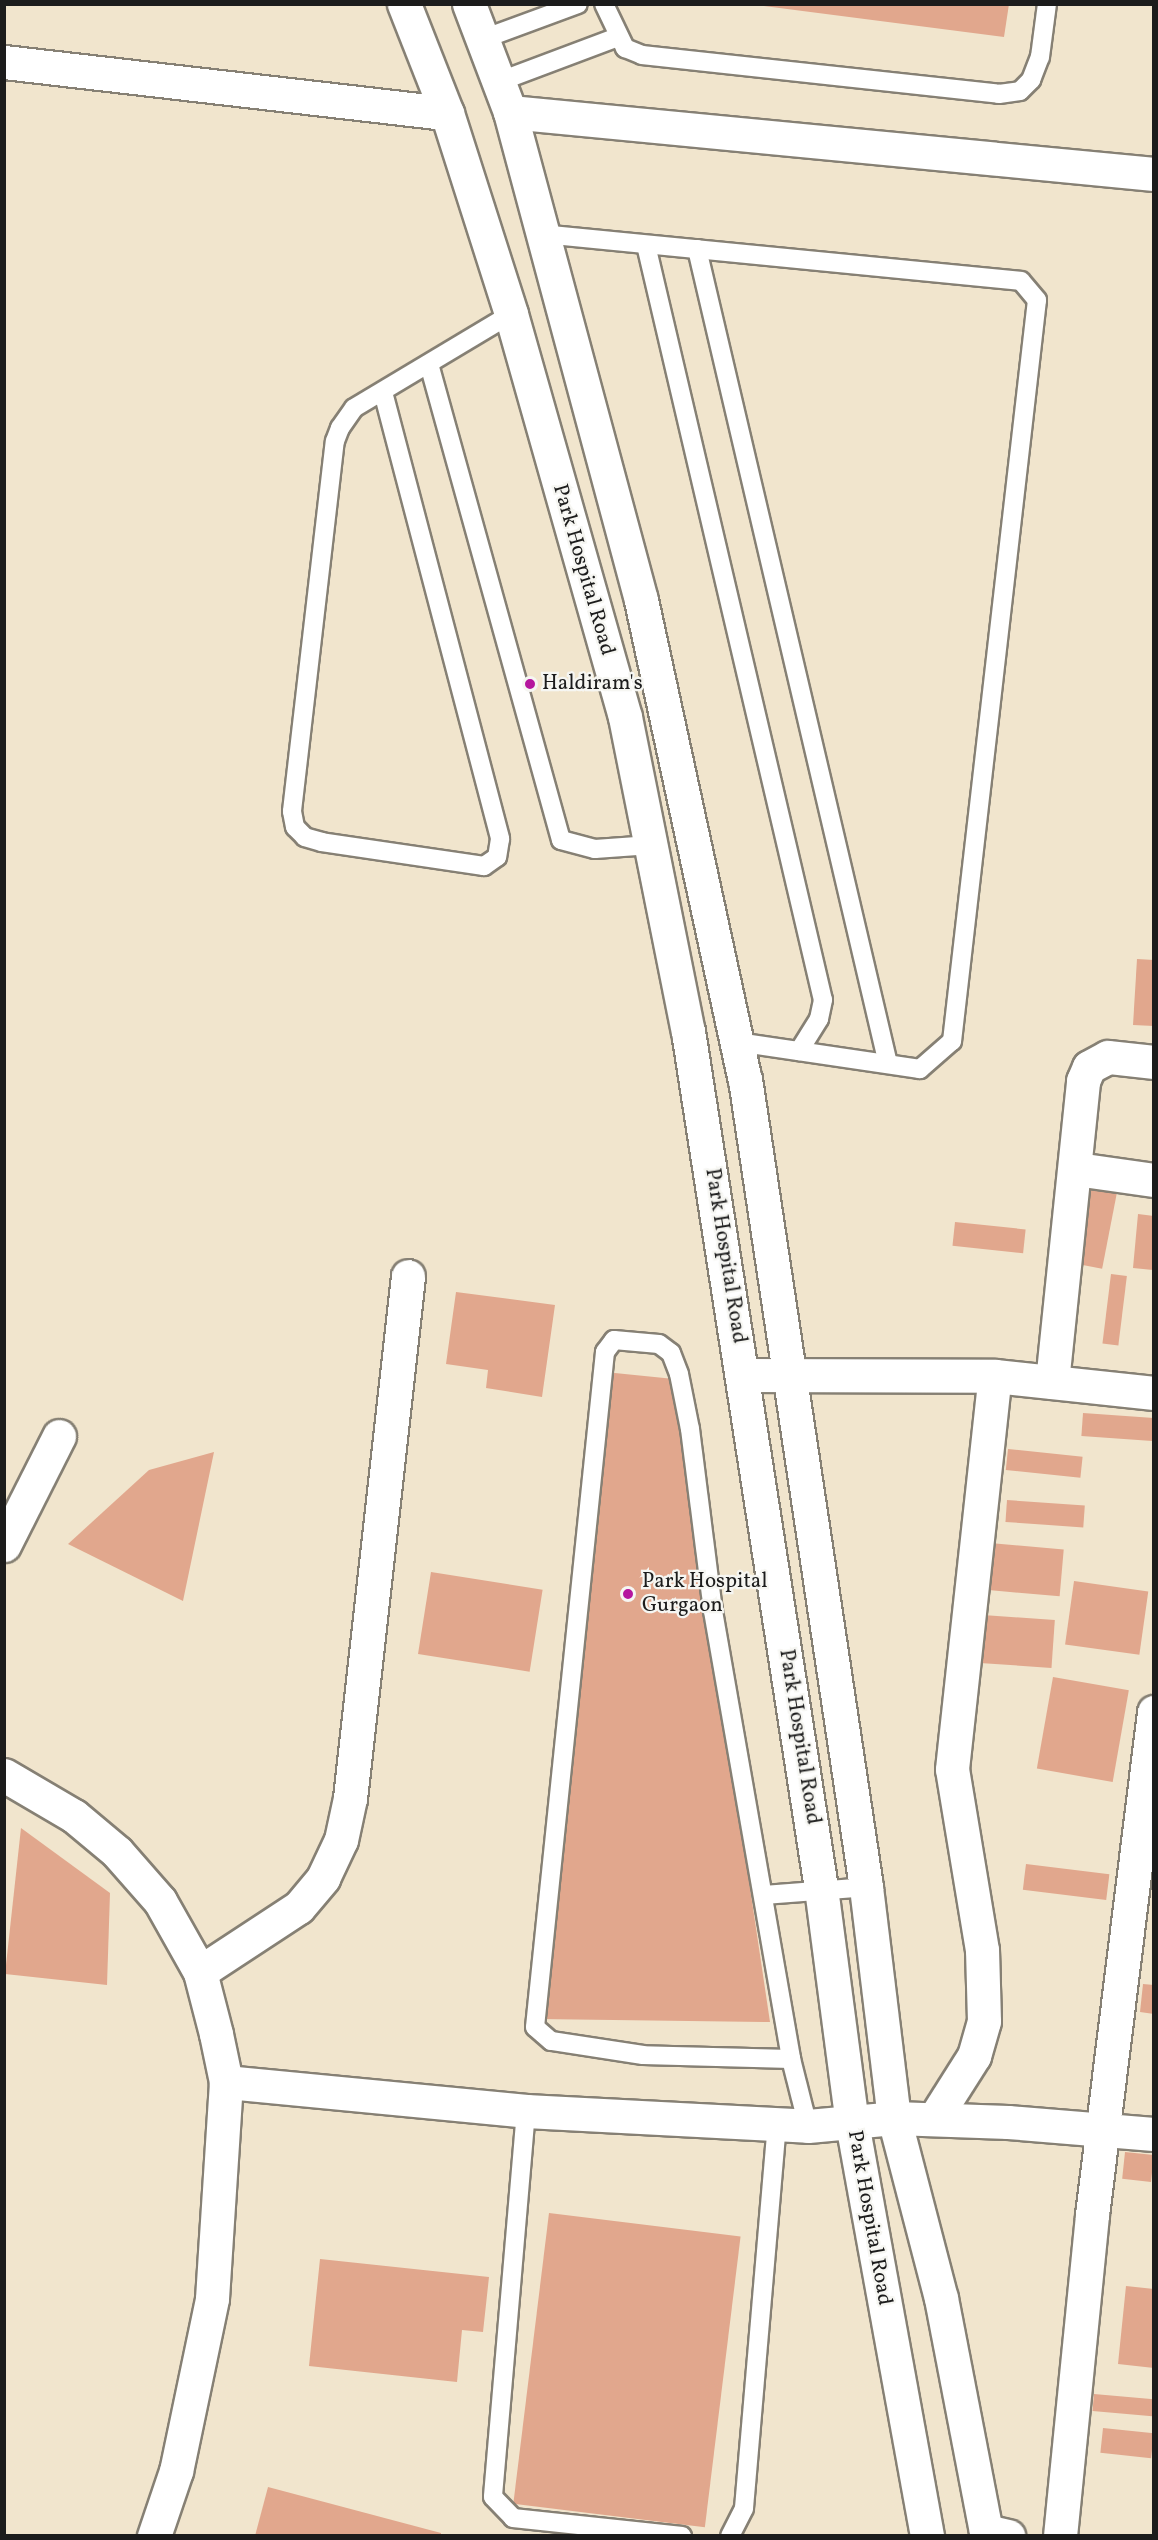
<!DOCTYPE html>
<html>
<head>
<meta charset="utf-8">
<style>
  body { margin:0 }
  #map { position:relative; width:1158px; height:2540px; overflow:hidden; background:#f1e5cd; font-family:Vollkorn,serif }
  div>[style] { position:absolute }
  .building>* { inset:0; background:#e1a78d; transform-origin:0 0 }
  .roads { filter:drop-shadow(2px 0 #868074) drop-shadow(-2px 0 #868074) drop-shadow(0 2px #868074) drop-shadow(0 -2px #868074) }
  .service>* { height:18px; margin:-9px; padding:0 9px; transform-origin:9px; border-radius:9px; background:#fff }
  .minor>* { height:33px; margin:-16.5px; padding:0 16.5px; transform-origin:16.5px; border-radius:16.5px; background:#fff }
  .tertiary>* { height:33px; margin:-16.5px; padding:0 16.5px; transform-origin:16.5px; border-radius:16.5px; background:#fff }
  .secondary>* { height:33px; margin:-16.5px; padding:0 16.5px; transform-origin:16.5px; border-radius:16.5px; background:#fff }
  .dots>* { width:16px; height:16px; translate:-50% -50%; box-sizing:border-box; border:3px solid #f6f6f2; border-radius:50% }
  span { translate:-50% -50%; white-space:nowrap; text-align:center; line-height:1.15; -webkit-text-stroke:4.5px #f6f6f2; paint-order:stroke }
  .street-label { font-size:21px; color:#1c1c1c }
  .poi-label { font-size:21px; color:#1c1c1c }
  .left { translate:0 -50%; text-align:left }
  .frame { position:absolute; inset:0; border:6px solid #1c1c1c; pointer-events:none }
</style>
</head>
<body>
<div id="map">
  <div class="building">
    <i style="clip-path:polygon(749px 4px,1009px 4px,1004px 37px)"></i>
    <i style="clip-path:polygon(1137px 959px,1154px 960px,1154px 1026px,1133px 1025px)"></i>
    <i style="left:1085px;top:1184px;width:33px;height:80px;rotate:11deg"></i>
    <i style="clip-path:polygon(1138px 1214px,1154px 1216px,1153px 1270px,1133px 1268px)"></i>
    <i style="left:955px;top:1222px;width:71px;height:24px;rotate:6deg"></i>
    <i style="left:1111px;top:1274px;width:16px;height:70px;rotate:7deg"></i>
    <i style="clip-path:polygon(456px 1292px,555px 1305px,542px 1397px,486px 1388px,488px 1370px,446px 1364px)"></i>
    <i style="clip-path:polygon(605px 1372px,674px 1379px,770px 2022px,538px 2019px)"></i>
    <i style="left:1083px;top:1413px;width:71px;height:23px;rotate:4deg"></i>
    <i style="left:1008px;top:1449px;width:75px;height:21px;rotate:6deg"></i>
    <i style="clip-path:polygon(214px 1452px,183px 1601px,68px 1544px,149px 1470px)"></i>
    <i style="left:1007px;top:1500px;width:78px;height:22px;rotate:4deg"></i>
    <i style="left:990px;top:1543px;width:74px;height:47px;rotate:5deg"></i>
    <i style="left:431px;top:1572px;width:113px;height:83px;rotate:9deg"></i>
    <i style="left:1074px;top:1581px;width:75px;height:64px;rotate:8deg"></i>
    <i style="left:983px;top:1615px;width:72px;height:48px;rotate:4deg"></i>
    <i style="left:1053px;top:1677px;width:77px;height:93px;rotate:10deg"></i>
    <i style="clip-path:polygon(21px 1828px,110px 1893px,107px 1985px,5px 1974px)"></i>
    <i style="left:1026px;top:1864px;width:84px;height:26px;rotate:7deg"></i>
    <i style="clip-path:polygon(1143px 1984px,1154px 1985px,1154px 2014px,1140px 2012px)"></i>
    <i style="left:1125px;top:2152px;width:29px;height:27px;rotate:6deg"></i>
    <i style="left:549px;top:2213px;width:193px;height:293px;rotate:7deg"></i>
    <i style="clip-path:polygon(320px 2259px,489px 2277px,483px 2332px,462px 2330px,457px 2382px,309px 2366px)"></i>
    <i style="clip-path:polygon(1126px 2286px,1154px 2289px,1154px 2368px,1118px 2364px)"></i>
    <i style="left:1094px;top:2394px;width:60px;height:17px;rotate:5deg"></i>
    <i style="left:1103px;top:2428px;width:51px;height:25px;rotate:6deg"></i>
    <i style="clip-path:polygon(268px 2487px,441px 2533px,441px 2536px,255px 2536px)"></i>
  </div>
  <div class="roads">
    <div class="service">
      <i style="left:604px;top:4px;width:49px;rotate:64.5deg"></i>
      <i style="left:625px;top:48px;width:18px;rotate:22deg"></i>
      <i style="left:642px;top:55px;width:359px;rotate:6.2deg"></i>
      <i style="left:999px;top:94px;width:21px;rotate:-8deg"></i>
      <i style="left:1020px;top:91px;width:16px;rotate:-45deg"></i>
      <i style="left:1031px;top:80px;width:25px;rotate:-69deg"></i>
      <i style="left:1040px;top:57px;width:53px;rotate:-82.5deg"></i>
      <i style="left:483px;top:39px;width:101px;rotate:-20.2deg"></i>
      <i style="left:498px;top:82px;width:128px;rotate:-20.6deg"></i>
      <i style="left:542px;top:234px;width:481px;rotate:5.6deg"></i>
      <i style="left:1021px;top:281px;width:25px;rotate:50deg"></i>
      <i style="left:1037px;top:300px;width:746px;rotate:96.54deg"></i>
      <i style="left:952px;top:1041px;width:43px;rotate:138.8deg"></i>
      <i style="left:920px;top:1069px;width:185px;rotate:-171.6deg"></i>
      <i style="left:646px;top:245px;width:775px;rotate:76.81deg"></i>
      <i style="left:823px;top:1000px;width:19px;rotate:102deg"></i>
      <i style="left:819px;top:1019px;width:38px;rotate:122deg"></i>
      <i style="left:697px;top:249px;width:837px;rotate:76.81deg"></i>
      <i style="left:429px;top:364px;width:494px;rotate:74.5deg"></i>
      <i style="left:561px;top:840px;width:35px;rotate:15deg"></i>
      <i style="left:595px;top:849px;width:56px;rotate:-4.1deg"></i>
      <i style="left:383px;top:392px;width:462px;rotate:75.3deg"></i>
      <i style="left:500px;top:839px;width:18px;rotate:99deg"></i>
      <i style="left:497px;top:857px;width:16px;rotate:145deg"></i>
      <i style="left:484px;top:866px;width:164px;rotate:-171.6deg"></i>
      <i style="left:322px;top:842px;width:18px;rotate:-164deg"></i>
      <i style="left:305px;top:837px;width:14px;rotate:-135deg"></i>
      <i style="left:295px;top:827px;width:16px;rotate:-101deg"></i>
      <i style="left:292px;top:811px;width:372px;rotate:-83.4deg"></i>
      <i style="left:335px;top:441px;width:14px;rotate:-69deg"></i>
      <i style="left:340px;top:428px;width:24px;rotate:-55deg"></i>
      <i style="left:354px;top:408px;width:183px;rotate:-30.9deg"></i>
      <i style="left:763px;top:1895px;width:103px;rotate:-4.4deg"></i>
      <i style="left:791px;top:2059px;width:148px;rotate:-178.5deg"></i>
      <i style="left:643px;top:2055px;width:93px;rotate:-171.3deg"></i>
      <i style="left:551px;top:2041px;width:21px;rotate:-139deg"></i>
      <i style="left:535px;top:2027px;width:679px;rotate:-84.08deg"></i>
      <i style="left:605px;top:1352px;width:15px;rotate:-53deg"></i>
      <i style="left:614px;top:1340px;width:45px;rotate:5.1deg"></i>
      <i style="left:659px;top:1344px;width:15px;rotate:37deg"></i>
      <i style="left:671px;top:1353px;width:22px;rotate:69deg"></i>
      <i style="left:679px;top:1374px;width:56px;rotate:78.7deg"></i>
      <i style="left:690px;top:1429px;width:183px;rotate:82.8deg"></i>
      <i style="left:713px;top:1611px;width:455px;rotate:80.1deg"></i>
      <i style="left:791px;top:2059px;width:69px;rotate:75.8deg"></i>
      <i style="left:526px;top:2111px;width:387px;rotate:94.9deg"></i>
      <i style="left:493px;top:2497px;width:29px;rotate:46deg"></i>
      <i style="left:513px;top:2518px;width:170px;rotate:6.1deg"></i>
      <i style="left:730px;top:2536px;width:31px;rotate:-63deg"></i>
      <i style="left:744px;top:2508px;width:384px;rotate:-85.1deg"></i>
    </div>
    <div class="minor">
      <i style="left:4px;top:62px;width:446px;rotate:6.6deg"></i>
      <i style="left:1076px;top:1169px;width:79px;rotate:8deg"></i>
      <i style="left:745px;top:1375px;width:250px;rotate:0.2deg"></i>
      <i style="left:995px;top:1376px;width:160px;rotate:6.1deg"></i>
      <i style="left:1052px;top:1382px;width:303px;rotate:-84.1deg"></i>
      <i style="left:1083px;top:1081px;width:15px;rotate:-67deg"></i>
      <i style="left:1089px;top:1067px;width:21px;rotate:-28deg"></i>
      <i style="left:1108px;top:1057px;width:46px;rotate:6.2deg"></i>
      <i style="left:4px;top:1545px;width:122px;rotate:-63.2deg"></i>
      <i style="left:4px;top:1775px;width:81px;rotate:30.4deg"></i>
      <i style="left:74px;top:1816px;width:56px;rotate:39.9deg"></i>
      <i style="left:117px;top:1852px;width:65px;rotate:48.7deg"></i>
      <i style="left:160px;top:1901px;width:81px;rotate:60.6deg"></i>
      <i style="left:200px;top:1972px;width:64px;rotate:75.5deg"></i>
      <i style="left:216px;top:2034px;width:49px;rotate:78.2deg"></i>
      <i style="left:226px;top:2082px;width:217px;rotate:93.7deg"></i>
      <i style="left:212px;top:2299px;width:176px;rotate:101.8deg"></i>
      <i style="left:176px;top:2471px;width:69px;rotate:108.7deg"></i>
      <i style="left:200px;top:1972px;width:118px;rotate:-33.3deg"></i>
      <i style="left:299px;top:1907px;width:38px;rotate:-50deg"></i>
      <i style="left:323px;top:1878px;width:42px;rotate:-64.7deg"></i>
      <i style="left:341px;top:1840px;width:43px;rotate:-77.9deg"></i>
      <i style="left:350px;top:1798px;width:525px;rotate:-83.66deg"></i>
      <i style="left:226px;top:2082px;width:301px;rotate:5.5deg"></i>
      <i style="left:526px;top:2111px;width:282px;rotate:3deg"></i>
      <i style="left:808px;top:2126px;width:86px;rotate:-5.3deg"></i>
      <i style="left:894px;top:2118px;width:114px;rotate:2deg"></i>
      <i style="left:1008px;top:2122px;width:146px;rotate:4.7deg"></i>
      <i style="left:934px;top:2119px;width:75px;rotate:-57.6deg"></i>
      <i style="left:974px;top:2056px;width:36px;rotate:-74deg"></i>
      <i style="left:984px;top:2021px;width:71px;rotate:-91.6deg"></i>
      <i style="left:982px;top:1950px;width:183px;rotate:-99.4deg"></i>
      <i style="left:952px;top:1769px;width:395px;rotate:-83.8deg"></i>
      <i style="left:986px;top:2531px;width:23px;rotate:13deg"></i>
      <i style="left:1060px;top:2536px;width:323px;rotate:-84.3deg"></i>
      <i style="left:1092px;top:2215px;width:507px;rotate:-82.97deg"></i>
    </div>
    <div class="tertiary">
      <i style="left:510px;top:112px;width:647px;rotate:5.5deg"></i>
    </div>
    <div class="secondary">
      <i style="left:404px;top:4px;width:117px;rotate:68.5deg"></i>
      <i style="left:447px;top:113px;width:211px;rotate:72.3deg"></i>
      <i style="left:511px;top:314px;width:419px;rotate:74.2deg"></i>
      <i style="left:625px;top:717px;width:320px;rotate:78.7deg"></i>
      <i style="left:688px;top:1031px;width:867px;rotate:81.18deg"></i>
      <i style="left:821px;top:1888px;width:237px;rotate:82.5deg"></i>
      <i style="left:852px;top:2123px;width:420px;rotate:79.7deg"></i>
      <i style="left:469px;top:4px;width:116px;rotate:69.2deg"></i>
      <i style="left:510px;top:112px;width:505px;rotate:74.97deg"></i>
      <i style="left:641px;top:600px;width:490px;rotate:77.8deg"></i>
      <i style="left:745px;top:1079px;width:817px;rotate:81.48deg"></i>
      <i style="left:866px;top:1887px;width:233px;rotate:83.1deg"></i>
      <i style="left:894px;top:2118px;width:186px;rotate:75.4deg"></i>
      <i style="left:941px;top:2298px;width:242px;rotate:79.1deg"></i>
    </div>
  </div>
  <div class="dots">
    <i style="left:530px;top:684px;background:#b5179e"></i>
    <i style="left:628px;top:1594px;background:#b5179e"></i>
  </div>
  <div class="street-label">
    <span style="left:583px;top:570px;rotate:74deg">Park Hospital Road</span>
    <span style="left:725px;top:1256px;rotate:81deg">Park Hospital Road</span>
    <span style="left:799px;top:1737px;rotate:81deg">Park Hospital Road</span>
    <span style="left:869px;top:2218px;rotate:80deg">Park Hospital Road</span>
  </div>
  <div class="poi-label">
    <span class="left" style="left:542px;top:684px">Haldiram's</span>
    <span class="left" style="left:642px;top:1594px">Park Hospital<br>Gurgaon</span>
  </div>
  <div class="frame"></div>
</div>
</body>
</html>
